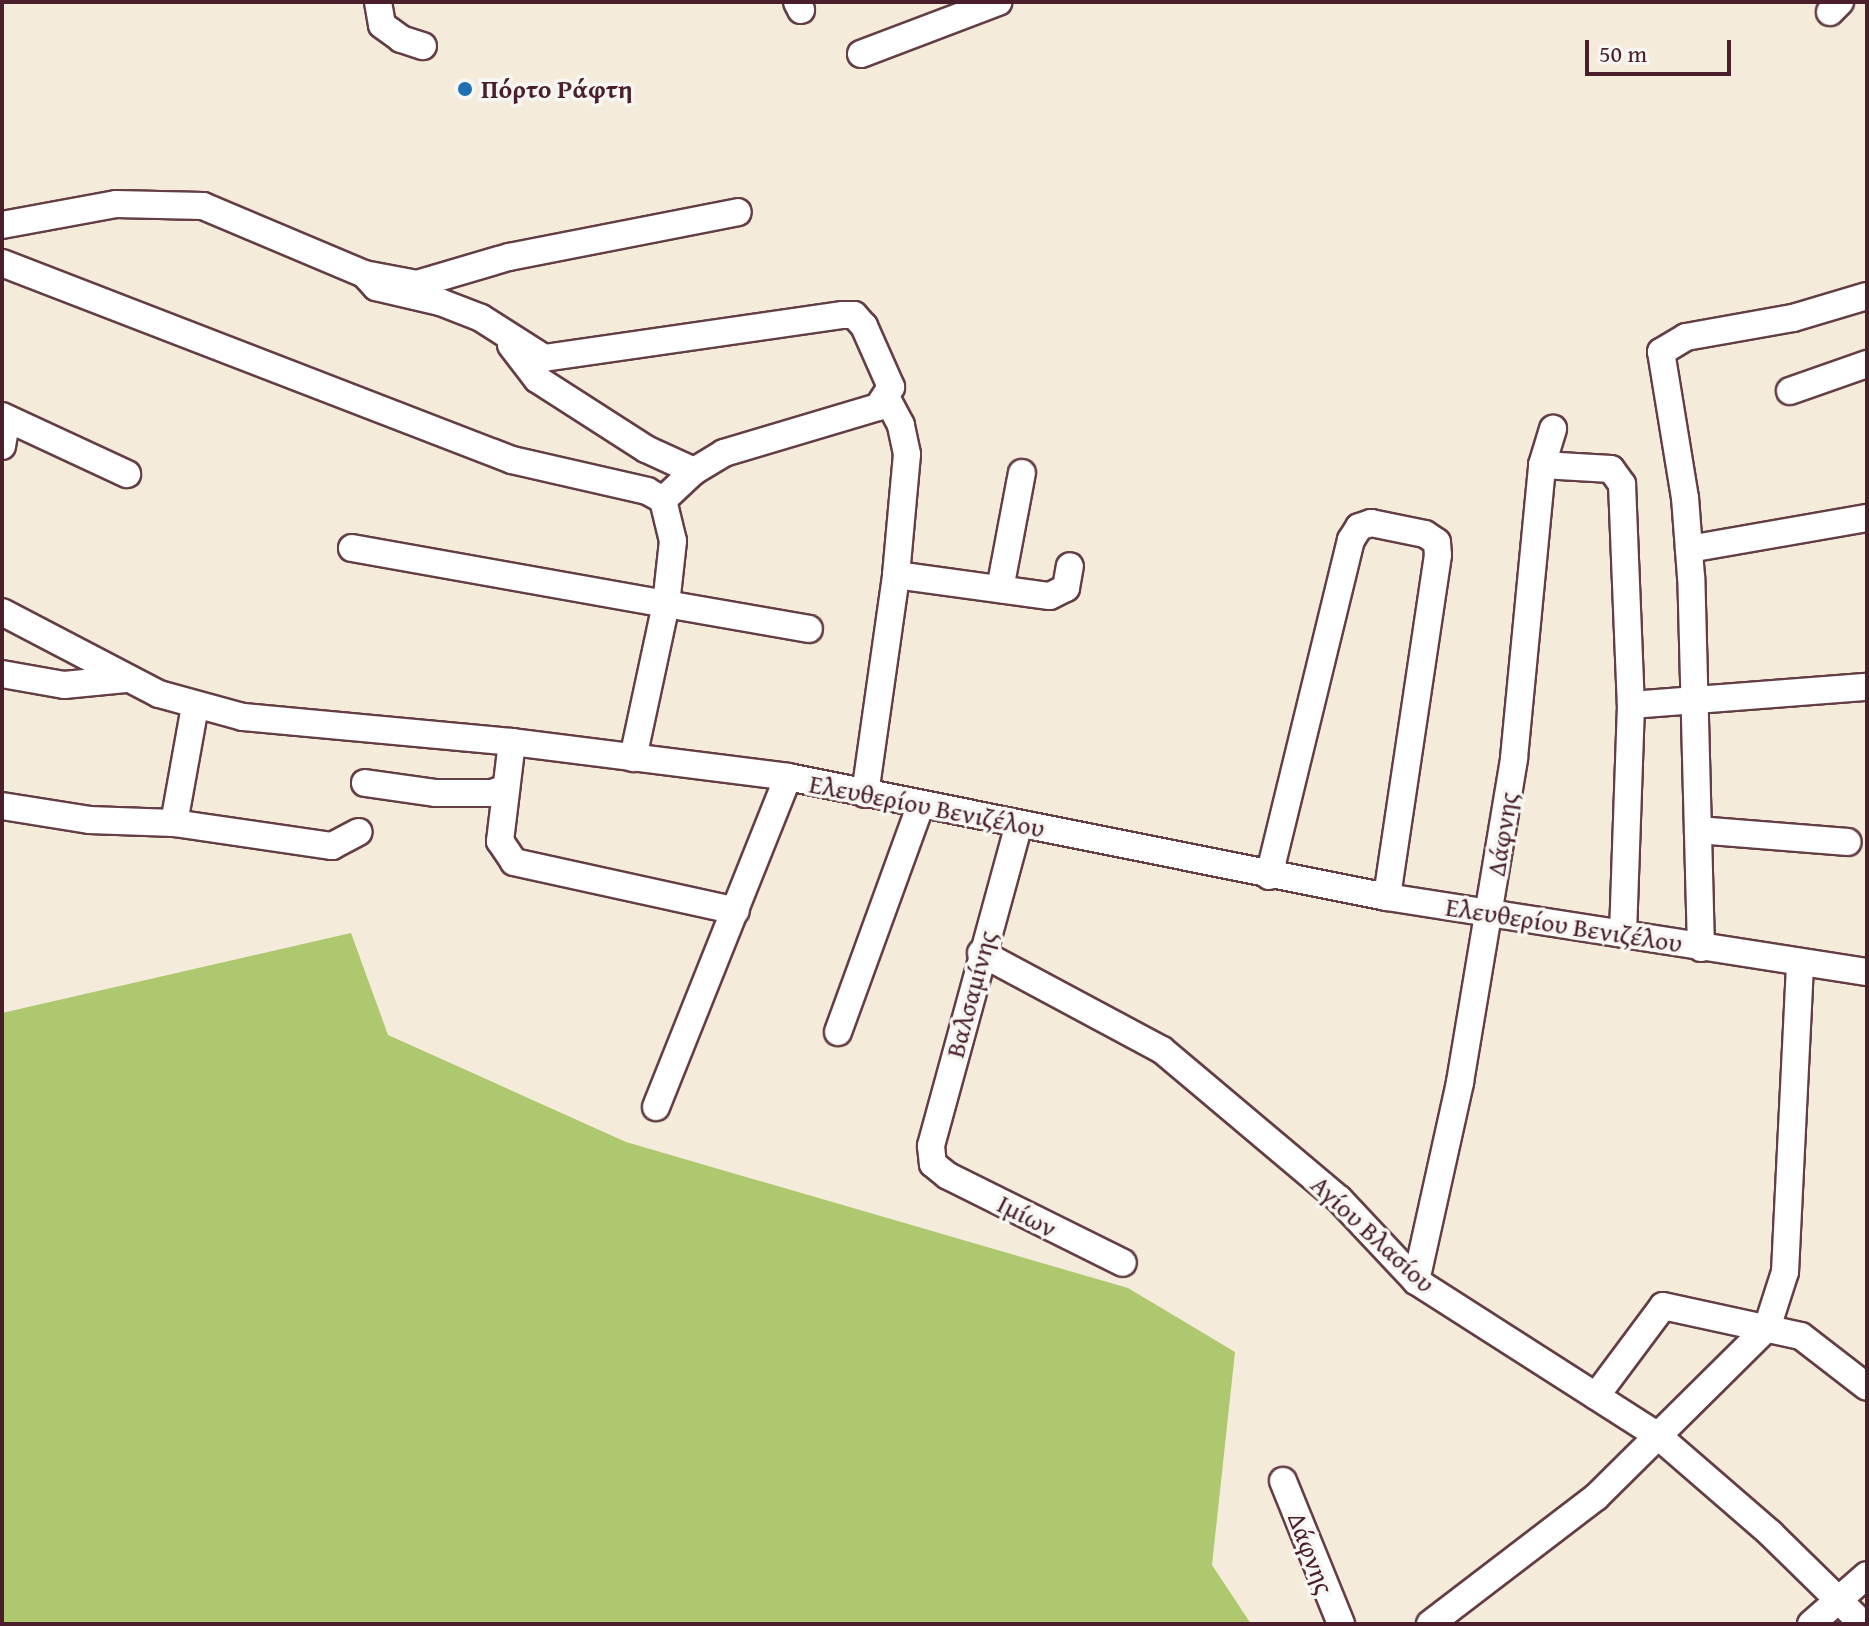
<!DOCTYPE html>
<html>
<head>
<meta charset="utf-8">
<style>
  body { margin:0 }
  #map { position:relative; width:1869px; height:1626px; overflow:hidden; background:#f4ebdb; font-family:"Gentium Book Plus",serif }
  div>[style] { position:absolute }
  .green>* { inset:0; background:#adc86e }
  .roads { filter:drop-shadow(2px 0 #643e45) drop-shadow(-2px 0 #643e45) drop-shadow(0 2px #643e45) drop-shadow(0 -2px #643e45) }
  .minor>* { height:26px; margin:-13px; padding:0 13px; transform-origin:13px; border-radius:13px; background:#fff }
  .dots>* { width:22px; height:22px; translate:-50% -50%; box-sizing:border-box; border:4px solid #f6f6f2; border-radius:50% }
  span { translate:-50% -50%; white-space:nowrap; text-align:center; line-height:1.15; -webkit-text-stroke:7px #f6f6f2; paint-order:stroke }
  .poi-label { font-size:26px; color:#4a1f2b; font-weight:700 }
  .left { translate:0 -50%; text-align:left }
  .street-label { font-size:26px; color:#4a1f2b }
  .frame { position:absolute; inset:0; border:4px solid #4a1f2b; pointer-events:none }
  .scale { position:absolute; left:1585px; top:40px; width:146px; height:36px; box-sizing:border-box; border:4px solid #4a1f2b; border-top:0; padding-left:10px; font-size:24px; line-height:28px; white-space:nowrap; color:#4a1f2b; -webkit-text-stroke:6px #f6f6f2; paint-order:stroke }
</style>
</head>
<body>
<div id="map">
  <div class="green">
    <i style="clip-path:polygon(351px 933px,388px 1035px,626px 1142px,1128px 1288px,1235px 1352px,1212px 1565px,1251px 1624px,2px 1624px,2px 1013px)"></i>
  </div>
  <div class="roads">
    <div class="minor">
      <i style="left:378px;top:2px;width:23px;rotate:80deg"></i>
      <i style="left:382px;top:25px;width:24px;rotate:36deg"></i>
      <i style="left:401px;top:39px;width:23px;rotate:18deg"></i>
      <i style="left:797px;top:2px;width:9px;rotate:63deg"></i>
      <i style="left:1830px;top:12px;width:14px;rotate:-45deg"></i>
      <i style="left:861px;top:54px;width:147px;rotate:-20.8deg"></i>
      <i style="left:2px;top:225px;width:116px;rotate:-10.4deg"></i>
      <i style="left:116px;top:204px;width:87px;rotate:1.3deg"></i>
      <i style="left:203px;top:206px;width:175px;rotate:22.9deg"></i>
      <i style="left:364px;top:274px;width:54px;rotate:10.7deg"></i>
      <i style="left:417px;top:284px;width:96px;rotate:-16.4deg"></i>
      <i style="left:509px;top:257px;width:233px;rotate:-11.1deg"></i>
      <i style="left:2px;top:263px;width:547px;rotate:21.12deg"></i>
      <i style="left:512px;top:460px;width:139px;rotate:12.9deg"></i>
      <i style="left:647px;top:491px;width:18px;rotate:29deg"></i>
      <i style="left:663px;top:500px;width:42px;rotate:76.3deg"></i>
      <i style="left:673px;top:541px;width:63px;rotate:96.3deg"></i>
      <i style="left:666px;top:604px;width:319px;rotate:-169.9deg"></i>
      <i style="left:364px;top:274px;width:18px;rotate:47deg"></i>
      <i style="left:376px;top:287px;width:66px;rotate:13.2deg"></i>
      <i style="left:440px;top:302px;width:44px;rotate:21.3deg"></i>
      <i style="left:481px;top:318px;width:75px;rotate:32.4deg"></i>
      <i style="left:544px;top:358px;width:302px;rotate:-8.2deg"></i>
      <i style="left:843px;top:315px;width:11px"></i>
      <i style="left:854px;top:315px;width:15px;rotate:48deg"></i>
      <i style="left:864px;top:326px;width:67px;rotate:66.1deg"></i>
      <i style="left:891px;top:387px;width:24px;rotate:123deg"></i>
      <i style="left:878px;top:407px;width:161px;rotate:163.4deg"></i>
      <i style="left:724px;top:453px;width:35px;rotate:149deg"></i>
      <i style="left:694px;top:471px;width:42px;rotate:136.9deg"></i>
      <i style="left:511px;top:345px;width:43px;rotate:52.6deg"></i>
      <i style="left:537px;top:379px;width:130px;rotate:32.7deg"></i>
      <i style="left:646px;top:449px;width:53px;rotate:24.6deg"></i>
      <i style="left:1790px;top:391px;width:82px;rotate:-19.3deg"></i>
      <i style="left:2px;top:416px;width:138px;rotate:24.9deg"></i>
      <i style="left:2px;top:446px;width:27px;rotate:-80deg"></i>
      <i style="left:1542px;top:465px;width:69px;rotate:3.3deg"></i>
      <i style="left:1611px;top:469px;width:19px;rotate:54deg"></i>
      <i style="left:1622px;top:484px;width:221px;rotate:87.7deg"></i>
      <i style="left:1631px;top:705px;width:229px;rotate:92deg"></i>
      <i style="left:1689px;top:549px;width:181px;rotate:-9.9deg"></i>
      <i style="left:896px;top:575px;width:155px;rotate:7.8deg"></i>
      <i style="left:1050px;top:596px;width:18px;rotate:-27deg"></i>
      <i style="left:1066px;top:588px;width:22px;rotate:-80deg"></i>
      <i style="left:1000px;top:589px;width:118px;rotate:-79.3deg"></i>
      <i style="left:2px;top:612px;width:177px;rotate:27.6deg"></i>
      <i style="left:159px;top:694px;width:87px;rotate:15.3deg"></i>
      <i style="left:243px;top:717px;width:270px;rotate:5.3deg"></i>
      <i style="left:512px;top:742px;width:278px;rotate:7.2deg"></i>
      <i style="left:788px;top:777px;width:611px;rotate:11.33deg"></i>
      <i style="left:1387px;top:897px;width:486px;rotate:8.9deg"></i>
      <i style="left:2px;top:674px;width:63px;rotate:10.1deg"></i>
      <i style="left:64px;top:685px;width:62px;rotate:-5.5deg"></i>
      <i style="left:1631px;top:705px;width:237px;rotate:-4.4deg"></i>
      <i style="left:512px;top:742px;width:100px;rotate:96.9deg"></i>
      <i style="left:500px;top:841px;width:25px;rotate:56deg"></i>
      <i style="left:514px;top:862px;width:227px;rotate:12.4deg"></i>
      <i style="left:633px;top:758px;width:157px;rotate:-77.9deg"></i>
      <i style="left:666px;top:604px;width:145px;rotate:9.9deg"></i>
      <i style="left:365px;top:783px;width:72px;rotate:8deg"></i>
      <i style="left:436px;top:793px;width:56px"></i>
      <i style="left:492px;top:793px;width:15px;rotate:-20deg"></i>
      <i style="left:865px;top:794px;width:221px;rotate:-81.9deg"></i>
      <i style="left:896px;top:575px;width:121px;rotate:-84.8deg"></i>
      <i style="left:907px;top:454px;width:30px;rotate:-102deg"></i>
      <i style="left:901px;top:425px;width:30px;rotate:-118deg"></i>
      <i style="left:2px;top:806px;width:88px;rotate:9.1deg"></i>
      <i style="left:89px;top:820px;width:85px;rotate:2deg"></i>
      <i style="left:174px;top:823px;width:160px;rotate:8.3deg"></i>
      <i style="left:332px;top:846px;width:30px;rotate:-28deg"></i>
      <i style="left:174px;top:823px;width:119px;rotate:-79.8deg"></i>
      <i style="left:1019px;top:824px;width:334px;rotate:105.3deg"></i>
      <i style="left:931px;top:1146px;width:18px;rotate:84deg"></i>
      <i style="left:933px;top:1164px;width:19px;rotate:39deg"></i>
      <i style="left:948px;top:1176px;width:195px;rotate:26.4deg"></i>
      <i style="left:1698px;top:830px;width:150px;rotate:4.6deg"></i>
      <i style="left:1269px;top:876px;width:346px;rotate:-76.3deg"></i>
      <i style="left:1351px;top:540px;width:15px;rotate:-58deg"></i>
      <i style="left:1359px;top:527px;width:13px;rotate:-18deg"></i>
      <i style="left:1371px;top:523px;width:55px;rotate:11.5deg"></i>
      <i style="left:1425px;top:534px;width:14px;rotate:34deg"></i>
      <i style="left:1437px;top:542px;width:13px;rotate:86deg"></i>
      <i style="left:1438px;top:555px;width:346px;rotate:98.5deg"></i>
      <i style="left:1701px;top:948px;width:371px;rotate:-91.5deg"></i>
      <i style="left:1691px;top:577px;width:79px;rotate:-94.3deg"></i>
      <i style="left:1685px;top:498px;width:148px;rotate:-99.3deg"></i>
      <i style="left:1661px;top:352px;width:29px;rotate:-31deg"></i>
      <i style="left:1686px;top:337px;width:109px;rotate:-10.1deg"></i>
      <i style="left:1793px;top:318px;width:77px;rotate:-16.6deg"></i>
      <i style="left:981px;top:953px;width:205px;rotate:28.2deg"></i>
      <i style="left:1162px;top:1050px;width:231px;rotate:40.1deg"></i>
      <i style="left:1339px;top:1199px;width:112px;rotate:46.8deg"></i>
      <i style="left:1416px;top:1281px;width:286px;rotate:32.6deg"></i>
      <i style="left:1657px;top:1435px;width:150px;rotate:40.9deg"></i>
      <i style="left:1770px;top:1533px;width:130px;rotate:44.4deg"></i>
      <i style="left:838px;top:1032px;width:239px;rotate:-70deg"></i>
      <i style="left:656px;top:1107px;width:355px;rotate:-68.2deg"></i>
      <i style="left:1416px;top:1281px;width:204px;rotate:-77.5deg"></i>
      <i style="left:1460px;top:1082px;width:328px;rotate:-80.5deg"></i>
      <i style="left:1514px;top:758px;width:294px;rotate:-84.5deg"></i>
      <i style="left:1542px;top:465px;width:38px;rotate:-73deg"></i>
      <i style="left:1596px;top:1396px;width:112px;rotate:-53.3deg"></i>
      <i style="left:1663px;top:1306px;width:141px;rotate:12.3deg"></i>
      <i style="left:1801px;top:1336px;width:83px;rotate:37.7deg"></i>
      <i style="left:1283px;top:1481px;width:154px;rotate:67.9deg"></i>
      <i style="left:1430px;top:1624px;width:209px;rotate:-37.4deg"></i>
      <i style="left:1596px;top:1497px;width:240px;rotate:-44.7deg"></i>
      <i style="left:1767px;top:1328px;width:59px;rotate:-72.2deg"></i>
      <i style="left:1785px;top:1272px;width:310px;rotate:-87.2deg"></i>
      <i style="left:1811px;top:1624px;width:74px;rotate:-41.2deg"></i>
    </div>
  </div>
  <div class="dots">
    <i style="left:465px;top:89px;background:#1f6fb2"></i>
  </div>
  <div class="poi-label">
    <span class="left" style="left:481px;top:89px">Πόρτο Ράφτη</span>
  </div>
  <div class="street-label">
    <span style="left:927px;top:806px;rotate:11deg">Ελευθερίου Βενιζέλου</span>
    <span style="left:1502px;top:834px;rotate:-81deg">Δάφνης</span>
    <span style="left:1564px;top:925px;rotate:9deg">Ελευθερίου Βενιζέλου</span>
    <span style="left:971px;top:994px;rotate:-75deg">Βαλσαμίνης</span>
    <span style="left:1027px;top:1216px;rotate:27deg">Ιμίων</span>
    <span style="left:1373px;top:1234px;rotate:43deg">Αγίου Βλασίου</span>
    <span style="left:1311px;top:1553px;rotate:69deg">Δάφνης</span>
  </div>
  <div class="frame"></div>
  <div class="scale">50 m</div>
</div>
</body>
</html>
